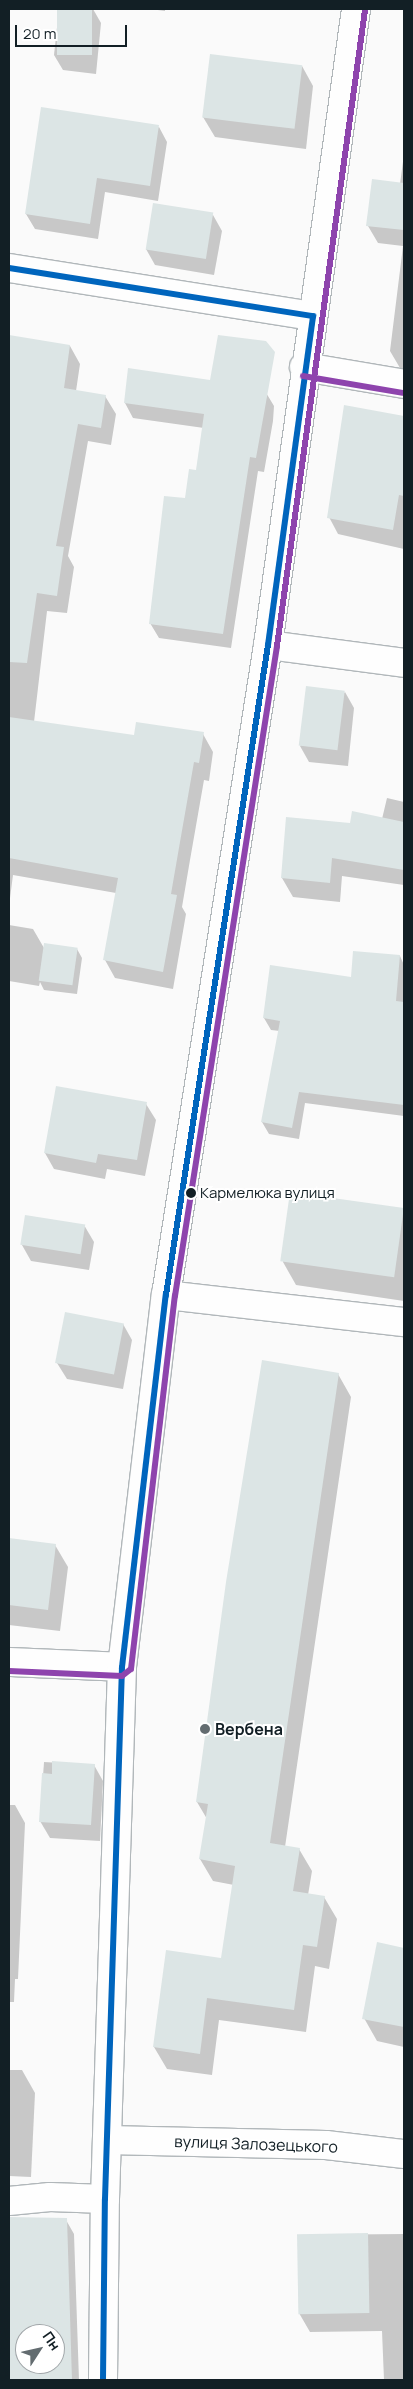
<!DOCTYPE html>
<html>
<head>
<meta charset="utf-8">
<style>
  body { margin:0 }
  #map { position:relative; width:413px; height:2389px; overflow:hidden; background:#fafafa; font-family:Manrope,sans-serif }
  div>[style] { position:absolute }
  .shadow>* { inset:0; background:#0003 }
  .building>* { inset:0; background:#dce5e5; transform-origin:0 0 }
  .roads { filter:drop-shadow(1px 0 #b1b7ba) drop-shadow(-1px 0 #b1b7ba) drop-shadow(0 1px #b1b7ba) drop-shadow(0 -1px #b1b7ba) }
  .minor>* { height:28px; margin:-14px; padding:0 14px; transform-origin:14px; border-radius:14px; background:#fefefe }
  .tertiary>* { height:28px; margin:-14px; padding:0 14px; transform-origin:14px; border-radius:14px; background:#fefefe }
  .bus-1>* { height:6px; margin:-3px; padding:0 3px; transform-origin:3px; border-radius:3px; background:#0065bd }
  .bus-2>* { height:6px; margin:-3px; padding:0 3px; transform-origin:3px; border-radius:3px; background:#8e44ad }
  .dots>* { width:14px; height:14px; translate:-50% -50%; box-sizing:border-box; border:2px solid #fff; border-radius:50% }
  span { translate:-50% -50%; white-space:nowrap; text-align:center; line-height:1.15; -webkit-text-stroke:4px #fff; paint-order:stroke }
  .bus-label { font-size:15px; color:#121f25 }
  .left { translate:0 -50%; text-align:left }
  .poi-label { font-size:16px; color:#121f25; font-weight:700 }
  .street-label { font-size:16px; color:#121f25 }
  .frame { position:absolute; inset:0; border:10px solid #121f25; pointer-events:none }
  .north { position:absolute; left:15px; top:2324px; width:50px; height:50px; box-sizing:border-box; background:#fff; border:1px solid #a0a5a8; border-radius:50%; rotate:55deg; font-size:14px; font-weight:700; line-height:20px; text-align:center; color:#121f25 }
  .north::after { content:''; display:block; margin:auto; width:18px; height:22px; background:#636c70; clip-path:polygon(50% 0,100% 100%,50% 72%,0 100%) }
  .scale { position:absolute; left:15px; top:25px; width:112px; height:22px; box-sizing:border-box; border:2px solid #121f25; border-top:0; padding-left:6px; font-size:15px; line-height:18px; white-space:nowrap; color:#121f25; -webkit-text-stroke:4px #fff; paint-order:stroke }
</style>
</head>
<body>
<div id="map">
  <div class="shadow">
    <i style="clip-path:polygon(59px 9px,93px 9px,101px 23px,96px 74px,63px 70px,54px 55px)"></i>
    <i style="clip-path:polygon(150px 9px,165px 9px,165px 11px)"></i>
    <i style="clip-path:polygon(302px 66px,313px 86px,306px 149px,215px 137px,203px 117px)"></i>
    <i style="clip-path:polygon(159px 127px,167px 142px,158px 201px,105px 192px,98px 239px,35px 229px,26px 214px)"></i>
    <i style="clip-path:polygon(404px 154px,404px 369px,400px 368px,390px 351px,403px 246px,378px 243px,368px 226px,400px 184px)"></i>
    <i style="clip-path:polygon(213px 215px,222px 231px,214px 275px,155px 265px,146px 249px)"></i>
    <i style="clip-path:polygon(9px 336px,70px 346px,80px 364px,76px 391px,105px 396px,116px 414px,111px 445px,88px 441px,68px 556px,74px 567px,67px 613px,47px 611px,34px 722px,135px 736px,203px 734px,213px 752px,209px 781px,204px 780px,190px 860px,182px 907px,186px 914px,173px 989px,115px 978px,105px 960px,116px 893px,13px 875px,9px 906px)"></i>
    <i style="clip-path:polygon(265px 391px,274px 406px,273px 421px,264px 472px,258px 471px,231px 648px,159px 638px,150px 623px,186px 500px,197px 471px,204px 428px,133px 418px,125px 403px)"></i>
    <i style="clip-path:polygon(345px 406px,404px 418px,404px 549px,338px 534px,329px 517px)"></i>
    <i style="clip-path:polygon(345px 692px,354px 708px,348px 766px,309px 762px,300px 746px)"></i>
    <i style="clip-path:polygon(387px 798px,404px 802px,404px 885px,342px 876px,340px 902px,293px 897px,282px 878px,288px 818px,351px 824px,382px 819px)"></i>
    <i style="clip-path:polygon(9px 925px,33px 929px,44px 948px,77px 949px,82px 958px,77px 994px,44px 990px,40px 982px,39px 986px,9px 981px)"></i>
    <i style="clip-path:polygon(400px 956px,404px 965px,404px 1116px,305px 1103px,299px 1139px,269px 1134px,262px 1122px,280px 1031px,271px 1030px,264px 1018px)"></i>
    <i style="clip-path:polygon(146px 1104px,156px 1120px,145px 1176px,107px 1169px,105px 1179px,54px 1169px,45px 1153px)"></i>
    <i style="clip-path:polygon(291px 1193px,404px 1210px,404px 1301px,296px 1285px,283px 1262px)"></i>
    <i style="clip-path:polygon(84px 1225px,94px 1242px,89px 1270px,31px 1261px,22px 1245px)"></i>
    <i style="clip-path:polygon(123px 1324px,132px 1340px,123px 1389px,67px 1379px,57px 1363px)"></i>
    <i style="clip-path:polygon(338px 1374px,351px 1397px,285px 1847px,299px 1849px,312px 1871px,308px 1895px,324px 1897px,337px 1919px,329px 1969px,315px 1966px,306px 2032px,219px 2020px,212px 2075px,167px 2069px,154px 2047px,168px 1952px,222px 1959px,234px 1885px,213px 1881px,200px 1859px,207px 1819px,197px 1802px)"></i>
    <i style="clip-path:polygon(9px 1539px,55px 1545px,68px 1567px,60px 1631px,9px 1625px)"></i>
    <i style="clip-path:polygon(44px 1762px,94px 1765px,103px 1781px,100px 1841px,50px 1838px,40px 1821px)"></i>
    <i style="clip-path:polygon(9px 1805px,15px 1805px,25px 1823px,18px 1979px,15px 1979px,14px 2002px,9px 2002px)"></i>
    <i style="clip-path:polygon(378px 1944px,404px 1949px,404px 2047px,377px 2041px,364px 2018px)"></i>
    <i style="clip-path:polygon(9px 2070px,22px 2070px,35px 2093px,31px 2177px,9px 2176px)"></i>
    <i style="clip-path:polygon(evenodd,9px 2219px,66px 2220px,74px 2234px,79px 2380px,9px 2380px,9px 2219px,25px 2334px,55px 2334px,55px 2364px,25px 2364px,25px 2334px)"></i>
    <i style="clip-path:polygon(404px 2234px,404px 2380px,384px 2380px,382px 2331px,310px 2332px,299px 2313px,298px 2235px)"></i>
  </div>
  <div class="building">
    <i style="left:57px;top:9px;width:35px;height:46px"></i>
    <i style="left:210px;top:54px;width:93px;height:64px;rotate:7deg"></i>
    <i style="clip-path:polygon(41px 107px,159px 125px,150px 186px,97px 178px,90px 224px,25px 214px)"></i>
    <i style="clip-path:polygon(372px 179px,404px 183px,404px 230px,366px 226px)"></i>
    <i style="left:153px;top:203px;width:61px;height:47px;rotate:9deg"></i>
    <i style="clip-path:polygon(9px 335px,70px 345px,64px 388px,106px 395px,101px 428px,78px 424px,56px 546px,64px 547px,57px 596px,37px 593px,27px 663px,9px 662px)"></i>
    <i style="clip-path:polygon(218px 335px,266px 341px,275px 352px,256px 458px,250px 457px,223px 634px,149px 624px,164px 496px,185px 498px,189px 469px,196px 470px,204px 414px,124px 403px,128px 368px,210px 380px)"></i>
    <i style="clip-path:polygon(344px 405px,404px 416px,404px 496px,399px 495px,393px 530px,327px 518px)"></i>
    <i style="left:306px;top:686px;width:39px;height:60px;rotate:7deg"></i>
    <i style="clip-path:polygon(9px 717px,134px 735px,136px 722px,204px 732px,199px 763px,194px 762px,180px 842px,171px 894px,177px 895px,163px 972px,103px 960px,118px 878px,9px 858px)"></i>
    <i style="clip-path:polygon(352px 811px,404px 822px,404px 870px,332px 858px,330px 883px,281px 878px,286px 817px,350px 823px)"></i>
    <i style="left:44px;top:943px;width:34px;height:38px;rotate:8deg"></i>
    <i style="clip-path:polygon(353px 951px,400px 955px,396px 1001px,404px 1002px,404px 1105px,299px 1092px,292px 1128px,261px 1122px,280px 1021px,263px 1018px,270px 965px,351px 977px)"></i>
    <i style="clip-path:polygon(56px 1086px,147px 1102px,137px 1160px,98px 1154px,96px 1163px,44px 1153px)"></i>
    <i style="left:290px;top:1192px;width:115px;height:70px;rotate:8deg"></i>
    <i style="left:25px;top:1215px;width:61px;height:30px;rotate:9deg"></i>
    <i style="left:65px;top:1312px;width:60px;height:52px;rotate:11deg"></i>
    <i style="clip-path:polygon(262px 1360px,339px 1373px,270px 1843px,300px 1848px,293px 1891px,325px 1896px,317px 1947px,303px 1945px,294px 2010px,207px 1998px,200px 2054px,153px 2047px,166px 1950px,221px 1958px,235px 1866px,199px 1859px,208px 1804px,196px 1802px,226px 1582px)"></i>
    <i style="clip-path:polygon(9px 1538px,56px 1544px,48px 1610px,9px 1605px)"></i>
    <i style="clip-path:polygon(52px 1761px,95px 1764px,91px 1825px,39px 1822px,42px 1773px,52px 1774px)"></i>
    <i style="clip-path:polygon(377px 1942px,404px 1948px,404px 2027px,362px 2019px)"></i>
    <i style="clip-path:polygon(evenodd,9px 2217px,67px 2218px,72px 2380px,9px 2380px,9px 2217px,25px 2334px,55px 2334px,55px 2364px,25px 2364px,25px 2334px)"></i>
    <i style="left:368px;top:2233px;width:80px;height:71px;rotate:89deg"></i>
  </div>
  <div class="roads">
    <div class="minor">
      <i style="left:9px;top:268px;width:308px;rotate:9deg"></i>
      <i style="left:304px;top:367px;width:101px;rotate:9.6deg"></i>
      <i style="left:268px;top:645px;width:137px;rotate:7.5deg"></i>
      <i style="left:166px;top:1295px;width:240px;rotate:6.5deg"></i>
      <i style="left:9px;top:1662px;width:113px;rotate:2.5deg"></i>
      <i style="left:107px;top:2140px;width:219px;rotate:1.3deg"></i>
      <i style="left:326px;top:2145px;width:79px;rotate:6.6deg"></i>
      <i style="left:9px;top:2201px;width:41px;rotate:-5.6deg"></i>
      <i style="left:50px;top:2197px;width:55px;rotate:2.1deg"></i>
    </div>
    <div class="tertiary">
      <i style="left:103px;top:2380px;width:181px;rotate:-89.4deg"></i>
      <i style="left:105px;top:2199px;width:532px;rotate:-88.17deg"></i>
      <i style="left:122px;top:1667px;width:375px;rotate:-83.3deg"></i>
      <i style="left:166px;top:1295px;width:658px;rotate:-81.08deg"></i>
      <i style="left:268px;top:645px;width:642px;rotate:-82.12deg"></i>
    </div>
  </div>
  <div class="bus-1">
    <i style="left:9px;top:268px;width:308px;rotate:9deg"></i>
    <i style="left:103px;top:2380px;width:181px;rotate:-89.4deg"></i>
    <i style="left:105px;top:2199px;width:532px;rotate:-88.17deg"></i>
    <i style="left:122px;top:1667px;width:375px;rotate:-83.3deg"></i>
    <i style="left:166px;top:1295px;width:658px;rotate:-81.08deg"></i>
    <i style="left:268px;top:645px;width:332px;rotate:-82.2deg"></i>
  </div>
  <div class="bus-2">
    <i style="left:303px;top:376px;width:101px;rotate:9.6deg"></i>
    <i style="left:9px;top:1671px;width:113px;rotate:2.5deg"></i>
    <i style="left:122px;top:1676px;width:11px;rotate:-38deg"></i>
    <i style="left:131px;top:1669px;width:376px;rotate:-83.3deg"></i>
    <i style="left:175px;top:1296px;width:658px;rotate:-81.08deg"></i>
    <i style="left:277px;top:646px;width:642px;rotate:-82.12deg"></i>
  </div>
  <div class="dots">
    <i style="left:191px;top:1193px;background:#121f25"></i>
    <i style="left:205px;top:1729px;background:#636c70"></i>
  </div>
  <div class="bus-label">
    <span class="left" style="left:200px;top:1193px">Кармелюка вулиця</span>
  </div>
  <div class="poi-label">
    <span class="left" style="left:215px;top:1729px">Вербена</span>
  </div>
  <div class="street-label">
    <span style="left:256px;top:2144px;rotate:2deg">вулиця Залозецького</span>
  </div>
  <div class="frame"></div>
  <div class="north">Пн</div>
  <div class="scale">20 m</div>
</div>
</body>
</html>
